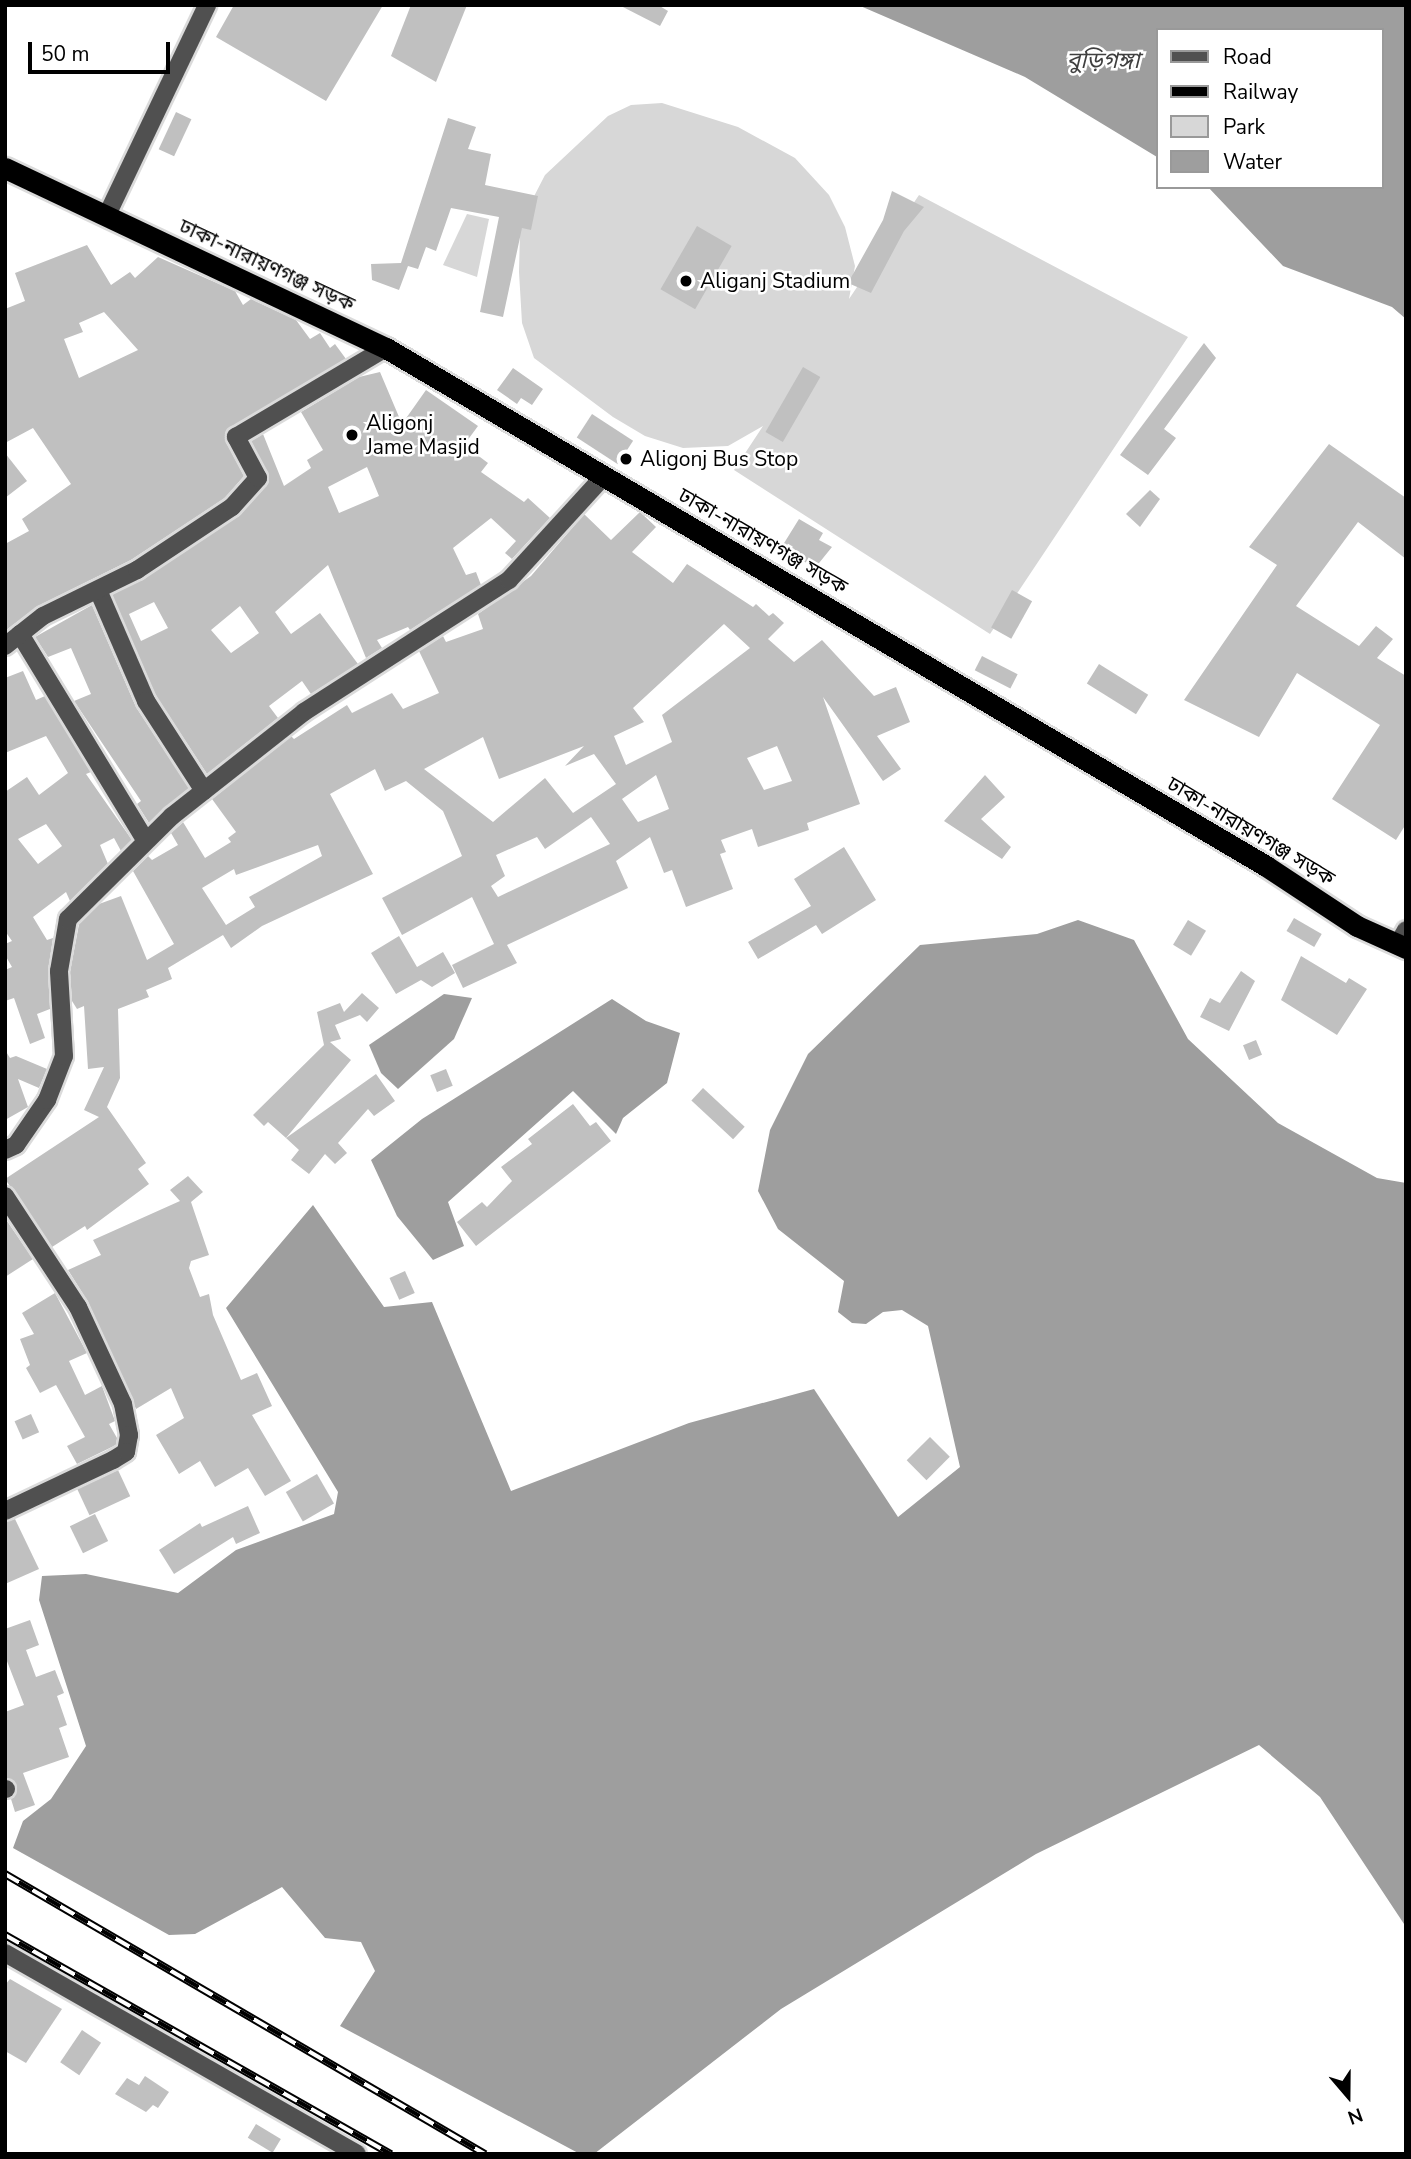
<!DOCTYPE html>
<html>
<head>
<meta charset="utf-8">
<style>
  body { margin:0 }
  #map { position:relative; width:1411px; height:2159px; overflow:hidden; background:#fff; font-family:"Nunito Sans","Noto Sans Bengali",sans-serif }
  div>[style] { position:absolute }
  .green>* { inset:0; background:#d7d7d7 }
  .water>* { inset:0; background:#9e9e9e }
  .building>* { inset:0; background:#c0c0c0; transform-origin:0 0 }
  .roads { filter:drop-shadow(2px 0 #dbdbdb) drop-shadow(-2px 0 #dbdbdb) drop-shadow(0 2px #dbdbdb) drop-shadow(0 -2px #dbdbdb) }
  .minor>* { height:18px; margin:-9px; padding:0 9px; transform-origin:9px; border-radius:9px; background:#505050 }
  .highway>* { height:21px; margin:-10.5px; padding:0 10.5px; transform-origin:10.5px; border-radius:10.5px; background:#000 }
  .rail>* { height:8px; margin-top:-4px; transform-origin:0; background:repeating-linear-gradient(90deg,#fff 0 16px,#000 0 32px); box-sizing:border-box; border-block:2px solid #000 }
  .dots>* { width:19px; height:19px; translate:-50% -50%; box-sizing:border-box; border:4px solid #fff; border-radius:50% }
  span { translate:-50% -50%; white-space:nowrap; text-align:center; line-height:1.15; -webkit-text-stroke:5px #fff; paint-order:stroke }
  .street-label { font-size:21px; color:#000 }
  .poi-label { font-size:21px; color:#000 }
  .left { translate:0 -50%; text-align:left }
  .water-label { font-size:23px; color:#3f3f3f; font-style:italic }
  .frame { position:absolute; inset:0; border:7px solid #000; pointer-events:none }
  .legend { position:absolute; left:1156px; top:28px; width:228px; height:161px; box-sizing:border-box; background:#fff; border:2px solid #999; margin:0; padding:9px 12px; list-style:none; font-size:21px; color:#000 }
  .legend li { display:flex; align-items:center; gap:14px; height:35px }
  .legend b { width:35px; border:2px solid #999 }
  .north { position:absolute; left:1313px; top:2061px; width:70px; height:70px; -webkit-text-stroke:5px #fff; paint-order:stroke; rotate:160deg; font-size:19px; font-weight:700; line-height:28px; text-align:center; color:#000 }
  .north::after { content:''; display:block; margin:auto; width:24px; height:32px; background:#000; clip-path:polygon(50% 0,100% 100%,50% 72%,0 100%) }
  .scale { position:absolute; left:28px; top:42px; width:142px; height:32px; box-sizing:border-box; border:4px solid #000; border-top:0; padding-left:9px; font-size:21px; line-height:24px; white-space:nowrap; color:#000; -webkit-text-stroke:5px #fff; paint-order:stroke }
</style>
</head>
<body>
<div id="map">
  <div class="green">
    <i style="clip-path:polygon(662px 103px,738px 127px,795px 158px,829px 195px,845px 227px,855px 266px,849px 299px,919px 195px,1188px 337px,990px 634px,734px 470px,763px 426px,728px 446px,683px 448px,645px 436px,613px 417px,534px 358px,522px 323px,519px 272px,520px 232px,528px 208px,545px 175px,608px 116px,631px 105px)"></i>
    <i style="clip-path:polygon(467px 214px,489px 219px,477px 277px,443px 265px)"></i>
  </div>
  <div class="water">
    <i style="clip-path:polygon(858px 5px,1406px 5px,1406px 319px,1392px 307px,1283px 266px,1208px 187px,1381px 187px,1381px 30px,1157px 30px,1157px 157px,1025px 77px)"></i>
    <i style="clip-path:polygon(1078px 920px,1134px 940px,1188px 1039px,1278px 1123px,1377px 1178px,1406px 1183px,1406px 1927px,1320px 1797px,1259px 1745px,1036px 1854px,781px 2009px,594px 2154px,580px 2154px,340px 2026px,375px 1971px,361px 1942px,325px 1938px,282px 1887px,195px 1934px,169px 1935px,13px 1848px,23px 1821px,51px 1799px,86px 1746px,39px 1600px,42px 1576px,86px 1574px,178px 1593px,236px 1550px,334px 1514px,338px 1492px,226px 1308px,313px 1205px,384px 1307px,432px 1302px,511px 1491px,689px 1423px,814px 1389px,898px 1517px,960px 1467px,928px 1326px,902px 1310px,883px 1312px,866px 1324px,852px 1323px,838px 1312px,844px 1281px,778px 1229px,758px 1191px,770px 1130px,808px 1054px,920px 945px,1037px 934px)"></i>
    <i style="clip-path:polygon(444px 994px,472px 998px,454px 1039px,398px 1089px,381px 1073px,369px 1045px)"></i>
    <i style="clip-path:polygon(612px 999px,646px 1021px,680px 1033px,667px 1083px,623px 1118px,616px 1134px,573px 1091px,448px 1202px,464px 1246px,433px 1260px,397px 1216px,371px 1160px,422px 1119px)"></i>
  </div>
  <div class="building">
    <i style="clip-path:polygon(234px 5px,383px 5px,326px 101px,216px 37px)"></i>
    <i style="clip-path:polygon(411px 5px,467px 5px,436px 82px,391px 56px)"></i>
    <i style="clip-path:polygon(619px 5px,658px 5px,668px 11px,660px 26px)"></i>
    <i style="left:176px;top:112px;width:17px;height:41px;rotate:25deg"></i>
    <i style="clip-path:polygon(448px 118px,476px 127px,468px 149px,491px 154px,485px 185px,538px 196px,531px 230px,522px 228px,503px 317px,480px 312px,499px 217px,451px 208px,436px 251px,426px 247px,418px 269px,408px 266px,399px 290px,372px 280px,371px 264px,401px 263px)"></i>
    <i style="clip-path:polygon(892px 191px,924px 207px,904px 231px,871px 293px,848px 283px,883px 220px)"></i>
    <i style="left:697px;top:226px;width:40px;height:73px;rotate:30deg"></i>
    <i style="clip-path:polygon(evenodd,87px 245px,111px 285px,130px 272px,135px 278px,158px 257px,235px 291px,243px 305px,251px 299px,296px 320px,310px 339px,320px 333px,330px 348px,335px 344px,346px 359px,227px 431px,226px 442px,244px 476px,225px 498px,131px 560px,38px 606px,5px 631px,5px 544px,29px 531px,22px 519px,71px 484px,33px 428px,5px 443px,5px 309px,25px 301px,15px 273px,87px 245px,104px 312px,138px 350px,79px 378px,64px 339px,83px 332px,79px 323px,104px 312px)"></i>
    <i style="clip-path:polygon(1204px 343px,1216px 358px,1164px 429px,1176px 438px,1148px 475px,1120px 455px)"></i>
    <i style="left:803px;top:367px;width:20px;height:75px;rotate:30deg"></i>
    <i style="clip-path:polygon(513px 368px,543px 389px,532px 405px,521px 398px,517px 404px,497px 390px)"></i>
    <i style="clip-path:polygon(evenodd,380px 372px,402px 424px,426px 390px,478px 426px,464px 445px,488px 463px,481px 472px,524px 502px,528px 498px,550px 518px,512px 559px,505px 553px,516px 541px,491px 518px,453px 548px,466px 575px,476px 572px,481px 585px,410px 630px,408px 627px,377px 640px,382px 648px,366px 658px,328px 565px,275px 612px,291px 634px,320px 613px,358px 664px,311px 694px,302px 681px,269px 706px,278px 718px,207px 774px,156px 696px,112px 595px,240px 515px,269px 480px,251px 441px,263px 434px,284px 486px,311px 468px,307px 460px,323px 450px,301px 412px,359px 377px,380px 372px,367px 467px,379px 496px,339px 513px,328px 487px,367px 467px,380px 372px,154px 602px,168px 628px,141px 641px,129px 614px,154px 602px,380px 372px,240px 606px,259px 633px,231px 653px,211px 630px,240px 606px)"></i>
    <i style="left:592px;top:414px;width:49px;height:28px;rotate:33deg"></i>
    <i style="clip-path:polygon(1329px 444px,1406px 498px,1406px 559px,1358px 522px,1296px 606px,1359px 646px,1376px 626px,1393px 639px,1377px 658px,1406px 676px,1406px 824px,1396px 840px,1332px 799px,1380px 725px,1297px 673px,1259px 737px,1184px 700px,1277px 565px,1249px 547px)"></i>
    <i style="clip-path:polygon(5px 453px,27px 481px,5px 498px)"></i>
    <i style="clip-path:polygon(1150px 490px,1160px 499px,1140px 527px,1126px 514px)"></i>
    <i style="clip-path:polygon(evenodd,640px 512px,656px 527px,632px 552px,673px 583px,687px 564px,753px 607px,756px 604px,769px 616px,773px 613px,784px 623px,768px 639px,794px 662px,822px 640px,874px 696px,896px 687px,910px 722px,877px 736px,901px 769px,883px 781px,823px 697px,860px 804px,807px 823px,809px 830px,758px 847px,752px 829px,721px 840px,726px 852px,720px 854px,733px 889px,686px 907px,672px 870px,664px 873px,650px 837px,616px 861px,628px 888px,507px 945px,517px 963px,463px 988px,452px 965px,494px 944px,472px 897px,402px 935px,382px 898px,462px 856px,443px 811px,406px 781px,385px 791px,375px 769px,330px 794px,373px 874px,262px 926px,231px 948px,223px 935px,168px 968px,172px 979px,146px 990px,149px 997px,118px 1009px,120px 1078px,107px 1107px,146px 1163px,138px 1169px,149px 1184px,87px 1230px,85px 1226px,52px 1247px,5px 1179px,99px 1117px,84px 1110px,104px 1067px,88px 1069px,84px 1006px,77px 1009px,72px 1001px,70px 972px,79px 924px,99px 904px,121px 896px,147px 960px,174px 944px,133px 871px,148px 856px,152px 860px,178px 845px,171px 833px,180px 825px,183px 822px,205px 858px,231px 842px,228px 838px,236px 832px,212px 799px,291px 736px,294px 739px,347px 705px,352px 713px,392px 693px,403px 709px,439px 693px,419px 651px,443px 636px,446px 642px,483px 629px,478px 614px,531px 576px,584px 514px,611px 540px,640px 512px,724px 624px,750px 648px,662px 715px,672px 742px,626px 765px,614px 736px,644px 722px,633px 708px,724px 624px,640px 512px,483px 737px,499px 779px,584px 746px,565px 766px,594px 754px,616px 784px,573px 813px,545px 778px,493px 822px,424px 769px,483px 737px,640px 512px,777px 746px,792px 781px,764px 790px,747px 758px,777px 746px,640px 512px,656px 775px,669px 809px,638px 822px,622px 799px,656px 775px,640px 512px,591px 817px,610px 844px,498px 897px,491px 886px,505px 876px,496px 855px,537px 837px,545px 849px,591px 817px,640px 512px,318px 845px,322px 856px,249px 897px,255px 907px,226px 925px,202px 888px,234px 869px,236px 875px,318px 845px)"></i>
    <i style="clip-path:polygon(799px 519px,823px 533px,819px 540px,832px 547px,815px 568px,781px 548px)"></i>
    <i style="left:1012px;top:590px;width:23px;height:43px;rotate:29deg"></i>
    <i style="clip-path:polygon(92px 605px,136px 707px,189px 788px,149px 823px,137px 804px,141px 801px,74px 701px,91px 694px,71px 648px,48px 657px,35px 637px)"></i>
    <i style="left:982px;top:656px;width:40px;height:16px;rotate:27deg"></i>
    <i style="left:1099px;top:664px;width:58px;height:23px;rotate:32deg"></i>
    <i style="clip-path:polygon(evenodd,23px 671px,36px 700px,45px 696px,91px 772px,86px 774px,132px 840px,121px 851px,114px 838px,100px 845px,108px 864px,70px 901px,66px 892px,33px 917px,47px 940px,53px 938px,48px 971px,50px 1009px,37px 1014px,45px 1038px,30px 1044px,14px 998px,5px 1001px,5px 970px,12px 967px,5px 955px,5px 944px,12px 941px,5px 931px,5px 792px,27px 777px,39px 795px,68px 773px,46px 736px,5px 753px,5px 678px,23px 671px,46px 824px,62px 846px,38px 864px,18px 839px,46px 824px)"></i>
    <i style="clip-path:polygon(985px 775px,1005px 797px,981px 819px,1011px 847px,1002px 859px,944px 821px)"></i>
    <i style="clip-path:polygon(844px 847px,876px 900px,822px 934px,816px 925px,758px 959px,748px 942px,811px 906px,794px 879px)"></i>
    <i style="left:1294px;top:918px;width:32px;height:15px;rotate:30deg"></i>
    <i style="left:1188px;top:920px;width:21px;height:29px;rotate:31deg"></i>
    <i style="clip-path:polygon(399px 936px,417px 967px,443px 952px,455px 973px,432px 987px,421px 980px,396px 994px,371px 953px)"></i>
    <i style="clip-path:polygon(1301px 956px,1346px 983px,1349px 978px,1367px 989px,1337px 1035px,1281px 1000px)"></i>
    <i style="clip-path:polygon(1241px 971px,1255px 981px,1229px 1031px,1200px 1017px,1210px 998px,1220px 1003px)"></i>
    <i style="clip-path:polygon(362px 993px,379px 1008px,367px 1022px,360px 1015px,335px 1025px,341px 1039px,330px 1042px,351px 1060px,286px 1138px,268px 1122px,264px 1126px,253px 1115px,324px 1045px,317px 1012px,340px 1003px,344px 1012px)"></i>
    <i style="left:1256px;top:1040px;width:16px;height:14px;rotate:68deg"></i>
    <i style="clip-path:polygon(5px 1050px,10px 1058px,16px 1056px,47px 1069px,39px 1088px,18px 1079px,28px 1107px,5px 1120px)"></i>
    <i style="left:446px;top:1069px;width:18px;height:17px;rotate:68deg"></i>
    <i style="clip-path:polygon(376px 1074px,395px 1101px,374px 1116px,368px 1109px,338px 1143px,347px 1153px,335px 1164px,325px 1154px,309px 1174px,291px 1160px,299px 1150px,286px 1138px)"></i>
    <i style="left:703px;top:1088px;width:57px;height:17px;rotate:43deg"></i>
    <i style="clip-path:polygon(573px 1104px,590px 1126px,596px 1122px,611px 1141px,476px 1246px,457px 1222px,482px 1202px,487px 1207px,512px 1181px,501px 1167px,532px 1144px,528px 1139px)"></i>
    <i style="clip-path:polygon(188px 1176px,203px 1192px,191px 1202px,209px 1255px,191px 1261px,189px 1268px,200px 1297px,209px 1294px,213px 1315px,241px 1380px,257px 1373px,272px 1406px,252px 1415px,291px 1481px,265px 1496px,248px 1468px,215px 1487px,200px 1461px,179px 1474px,156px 1435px,184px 1418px,171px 1388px,136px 1409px,88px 1302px,68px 1270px,101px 1255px,93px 1240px,180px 1201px,170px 1190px)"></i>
    <i style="clip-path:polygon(5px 1218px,33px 1259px,5px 1277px)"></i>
    <i style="left:405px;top:1271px;width:24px;height:17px;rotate:66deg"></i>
    <i style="clip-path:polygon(55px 1293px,87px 1353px,69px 1361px,85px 1395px,102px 1386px,115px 1421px,109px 1424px,117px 1438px,116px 1445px,77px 1464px,67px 1446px,85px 1437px,56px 1385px,40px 1393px,26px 1368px,30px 1365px,20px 1339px,34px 1334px,22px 1313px)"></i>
    <i style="left:31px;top:1414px;width:20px;height:18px;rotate:66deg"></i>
    <i style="left:930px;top:1437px;width:28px;height:33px;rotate:45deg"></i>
    <i style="left:118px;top:1470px;width:29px;height:45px;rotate:65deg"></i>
    <i style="left:317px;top:1474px;width:34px;height:36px;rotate:60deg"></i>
    <i style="clip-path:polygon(248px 1506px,260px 1533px,236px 1544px,233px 1537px,174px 1574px,159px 1550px,200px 1523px,202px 1527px)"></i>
    <i style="left:95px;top:1514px;width:30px;height:28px;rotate:64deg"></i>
    <i style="clip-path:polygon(15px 1519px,39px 1569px,5px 1584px,5px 1522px)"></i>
    <i style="clip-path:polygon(30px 1620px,39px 1645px,26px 1650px,36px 1677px,55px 1670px,64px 1693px,57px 1696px,67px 1725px,59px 1728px,69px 1757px,23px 1773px,35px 1805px,15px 1812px,11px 1799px,16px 1784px,5px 1778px,5px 1712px,24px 1705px,5px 1656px,5px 1629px)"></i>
    <i style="clip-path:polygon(10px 1979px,62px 2009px,26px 2063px,5px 2051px,5px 1985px)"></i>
    <i style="left:82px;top:2030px;width:23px;height:39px;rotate:34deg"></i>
    <i style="clip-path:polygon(145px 2076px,169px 2092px,158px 2108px,153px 2105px,146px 2112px,115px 2094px,127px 2078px,139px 2085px)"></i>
    <i style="left:256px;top:2124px;width:29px;height:16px;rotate:31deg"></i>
  </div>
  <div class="roads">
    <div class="minor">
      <i style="left:107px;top:215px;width:233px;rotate:-64.5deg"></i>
      <i style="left:98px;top:590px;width:121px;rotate:66.6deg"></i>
      <i style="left:146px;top:701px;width:107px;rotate:57.2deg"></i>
      <i style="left:20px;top:634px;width:242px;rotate:58.7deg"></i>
      <i style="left:5px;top:646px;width:48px;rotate:-38.3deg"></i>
      <i style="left:43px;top:616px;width:105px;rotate:-26.1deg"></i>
      <i style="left:137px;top:570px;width:114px;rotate:-33.6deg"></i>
      <i style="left:232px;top:507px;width:39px;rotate:-48deg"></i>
      <i style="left:258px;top:478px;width:47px;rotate:-118.2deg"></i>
      <i style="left:236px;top:437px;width:174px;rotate:-30.7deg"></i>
      <i style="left:1398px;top:944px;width:16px;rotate:-60deg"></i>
      <i style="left:5px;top:1150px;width:12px;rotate:-24deg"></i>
      <i style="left:16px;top:1145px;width:55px;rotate:-55.4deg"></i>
      <i style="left:47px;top:1100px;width:47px;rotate:-68.9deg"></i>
      <i style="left:64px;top:1056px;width:85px;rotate:-93.4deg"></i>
      <i style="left:59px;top:971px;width:53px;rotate:-80.2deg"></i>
      <i style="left:68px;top:919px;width:146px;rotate:-44.7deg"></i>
      <i style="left:172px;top:816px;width:168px;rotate:-38.2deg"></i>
      <i style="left:304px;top:712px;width:244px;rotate:-32.8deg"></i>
      <i style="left:509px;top:580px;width:139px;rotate:-47.6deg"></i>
      <i style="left:5px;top:1196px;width:133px;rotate:56.7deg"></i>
      <i style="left:78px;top:1307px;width:107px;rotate:65.1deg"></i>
      <i style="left:123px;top:1404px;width:32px;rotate:79deg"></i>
      <i style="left:129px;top:1435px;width:17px;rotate:100deg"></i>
      <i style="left:126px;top:1452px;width:15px;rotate:148deg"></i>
      <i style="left:113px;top:1460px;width:119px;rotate:154.7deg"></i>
      <i style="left:5px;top:1789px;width:1px"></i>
      <i style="left:5px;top:1953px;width:405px;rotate:29.7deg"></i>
    </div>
    <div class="highway">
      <i style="left:5px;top:168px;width:421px;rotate:25.3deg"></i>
      <i style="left:386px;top:348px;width:1021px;rotate:30.48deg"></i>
      <i style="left:1266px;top:866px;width:109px;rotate:33.4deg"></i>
      <i style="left:1357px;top:926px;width:54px;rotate:24.2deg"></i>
    </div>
  </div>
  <div class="rail">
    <i style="left:5px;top:1874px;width:556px;rotate:30.26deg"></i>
    <i style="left:5px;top:1935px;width:444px;rotate:29.6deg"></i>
  </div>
  <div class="dots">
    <i style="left:686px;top:281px;background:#000"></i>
    <i style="left:352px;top:435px;background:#000"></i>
    <i style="left:626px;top:459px;background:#000"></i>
  </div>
  <div class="street-label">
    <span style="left:267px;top:265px;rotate:25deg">ঢাকা-নারায়ণগঞ্জ সড়ক</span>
    <span style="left:763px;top:541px;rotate:30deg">ঢাকা-নারায়ণগঞ্জ সড়ক</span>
    <span style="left:1251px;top:831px;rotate:31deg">ঢাকা-নারায়ণগঞ্জ সড়ক</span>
  </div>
  <div class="poi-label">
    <span class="left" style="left:700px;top:281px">Aliganj Stadium</span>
    <span class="left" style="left:366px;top:435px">Aligonj<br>Jame Masjid</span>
    <span class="left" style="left:640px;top:459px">Aligonj Bus Stop</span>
  </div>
  <div class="water-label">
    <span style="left:1103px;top:61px">বুড়িগঙ্গা</span>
  </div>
  <div class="frame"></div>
  <ul class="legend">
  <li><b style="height:9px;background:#505050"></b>Road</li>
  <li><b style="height:9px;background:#000"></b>Railway</li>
  <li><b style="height:19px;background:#d7d7d7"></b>Park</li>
  <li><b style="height:19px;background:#9e9e9e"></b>Water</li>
  </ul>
  <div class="north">N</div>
  <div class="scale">50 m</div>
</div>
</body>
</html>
